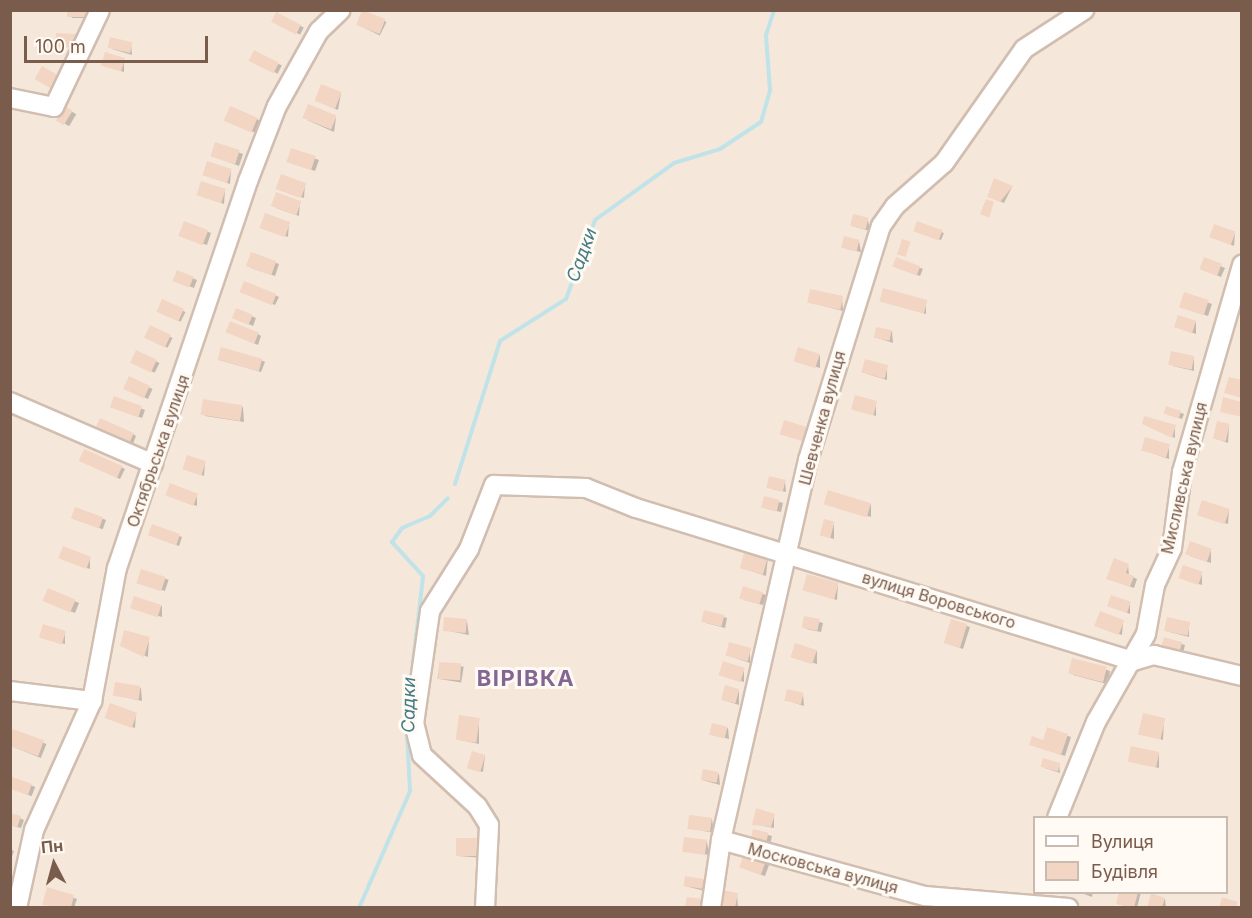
<!DOCTYPE html>
<html>
<head>
<meta charset="utf-8">
<style>
  body { margin:0 }
  #map { position:relative; width:1252px; height:918px; overflow:hidden; background:#fdf6ec; font-family:Inter,sans-serif }
  div>[style] { position:absolute }
  .residential>* { inset:0; background:#f5e8da }
  .shadow>* { inset:0; background:#0003; transform-origin:0 0 }
  .stream>* { height:4px; margin:-2px; padding:0 2px; transform-origin:2px; border-radius:2px; background:#bfe3e8 }
  .building>* { inset:0; background:#f3d5c3; transform-origin:0 0 }
  .roads { filter:drop-shadow(2px 0 #d1beb0) drop-shadow(-2px 0 #d1beb0) drop-shadow(0 2px #d1beb0) drop-shadow(0 -2px #d1beb0) }
  .minor>* { height:18px; margin:-9px; padding:0 9px; transform-origin:9px; border-radius:9px; background:#fff }
  span { translate:-50% -50%; white-space:nowrap; text-align:center; line-height:1.15; -webkit-text-stroke:6px #fffaf3; paint-order:stroke }
  .street-label { font-size:16px; color:#7a5c4d }
  .water-label { font-size:18px; color:#437c86; font-style:italic }
  .district-label { font-size:22px; color:#846695; font-weight:700; letter-spacing:1.5px }
  .frame { position:absolute; inset:0; border:12px solid #7a5c4d; pointer-events:none }
  .legend { position:absolute; left:1033px; top:816px; width:195px; height:78px; box-sizing:border-box; background:#fffaf3; border:2px solid #cabbb1; margin:0; padding:8px 10px; list-style:none; font-size:18px; color:#7a5c4d }
  .legend li { display:flex; align-items:center; gap:12px; height:30px }
  .legend b { width:30px; border:2px solid #cabbb1 }
  .north { position:absolute; left:24px; top:834px; width:60px; height:60px; -webkit-text-stroke:4px #fffaf3; paint-order:stroke; rotate:354deg; font-size:16px; font-weight:700; line-height:24px; text-align:center; color:#7a5c4d }
  .north::after { content:''; display:block; margin:auto; width:21px; height:27px; background:#7a5c4d; clip-path:polygon(50% 0,100% 100%,50% 72%,0 100%) }
  .scale { position:absolute; left:24px; top:36px; width:184px; height:27px; box-sizing:border-box; border:3px solid #7a5c4d; border-top:0; padding-left:8px; font-size:18px; line-height:21px; white-space:nowrap; color:#7a5c4d; -webkit-text-stroke:4px #fffaf3; paint-order:stroke }
</style>
</head>
<body>
<div id="map">
  <div class="residential">
    <i style="clip-path:polygon(evenodd,10px 11px,1241px 11px,1241px 907px,11px 907px,10px 11px,1034px 818px,1226px 818px,1226px 892px,1034px 892px,1034px 818px)"></i>
  </div>
  <div class="shadow">
    <i style="clip-path:polygon(68px 10px,89px 10px,89px 18px,72px 18px)"></i>
    <i style="left:364px;top:11px;width:25px;height:15px;rotate:26deg"></i>
    <i style="left:277px;top:14px;width:30px;height:8px;rotate:27deg"></i>
    <i style="clip-path:polygon(131px 44px,132px 55px,112px 49px)"></i>
    <i style="left:255px;top:52px;width:30px;height:9px;rotate:27deg"></i>
    <i style="clip-path:polygon(124px 60px,124px 72px,105px 66px)"></i>
    <i style="clip-path:polygon(341px 93px,338px 110px,319px 102px)"></i>
    <i style="left:66px;top:108px;width:12px;height:14px;rotate:31deg"></i>
    <i style="clip-path:polygon(230px 108px,261px 121px,256px 133px,228px 122px)"></i>
    <i style="clip-path:polygon(336px 118px,334px 132px,307px 120px)"></i>
    <i style="clip-path:polygon(216px 144px,243px 154px,239px 166px,215px 157px)"></i>
    <i style="clip-path:polygon(292px 150px,319px 160px,315px 171px,291px 163px)"></i>
    <i style="clip-path:polygon(231px 171px,230px 184px,207px 176px)"></i>
    <i style="clip-path:polygon(305px 184px,304px 198px,281px 190px)"></i>
    <i style="clip-path:polygon(1012px 187px,1004px 203px,992px 198px)"></i>
    <i style="clip-path:polygon(225px 191px,224px 204px,201px 196px)"></i>
    <i style="clip-path:polygon(300px 202px,299px 216px,276px 208px)"></i>
    <i style="clip-path:polygon(868px 220px,870px 231px,852px 226px)"></i>
    <i style="clip-path:polygon(184px 223px,211px 233px,207px 245px,183px 237px)"></i>
    <i style="clip-path:polygon(289px 223px,288px 237px,265px 229px)"></i>
    <i style="clip-path:polygon(918px 232px,941px 232px,944px 233px,941px 240px)"></i>
    <i style="clip-path:polygon(1235px 233px,1234px 246px,1214px 238px)"></i>
    <i style="clip-path:polygon(859px 241px,861px 252px,846px 249px)"></i>
    <i style="clip-path:polygon(252px 254px,279px 264px,275px 276px,251px 268px)"></i>
    <i style="clip-path:polygon(897px 259px,923px 269px,920px 276px,897px 268px)"></i>
    <i style="clip-path:polygon(1204px 259px,1225px 268px,1221px 277px,1204px 270px)"></i>
    <i style="clip-path:polygon(178px 272px,197px 280px,194px 288px,178px 282px)"></i>
    <i style="clip-path:polygon(244px 293px,275px 295px,279px 297px,275px 305px)"></i>
    <i style="clip-path:polygon(1185px 294px,1212px 304px,1208px 316px,1184px 308px)"></i>
    <i style="clip-path:polygon(842px 297px,843px 311px,808px 302px)"></i>
    <i style="left:163px;top:301px;width:25px;height:11px;rotate:26deg"></i>
    <i style="clip-path:polygon(926px 301px,926px 314px,884px 302px)"></i>
    <i style="clip-path:polygon(237px 310px,256px 318px,253px 326px,237px 319px)"></i>
    <i style="clip-path:polygon(1196px 322px,1196px 334px,1179px 328px)"></i>
    <i style="left:150px;top:327px;width:25px;height:11px;rotate:26deg"></i>
    <i style="clip-path:polygon(892px 331px,893px 343px,875px 337px)"></i>
    <i style="clip-path:polygon(230px 333px,258px 334px,261px 336px,258px 345px)"></i>
    <i style="left:137px;top:352px;width:25px;height:11px;rotate:26deg"></i>
    <i style="clip-path:polygon(820px 355px,820px 368px,799px 362px)"></i>
    <i style="clip-path:polygon(1194px 358px,1194px 371px,1173px 366px)"></i>
    <i style="clip-path:polygon(219px 360px,261px 360px,265px 362px,261px 372px)"></i>
    <i style="clip-path:polygon(887px 367px,887px 380px,867px 374px)"></i>
    <i style="left:129px;top:378px;width:26px;height:11px;rotate:25deg"></i>
    <i style="clip-path:polygon(115px 398px,145px 410px,142px 418px,115px 408px)"></i>
    <i style="clip-path:polygon(204px 401px,243px 407px,244px 422px,205px 416px)"></i>
    <i style="clip-path:polygon(876px 403px,876px 416px,856px 410px)"></i>
    <i style="clip-path:polygon(1167px 408px,1184px 414px,1182px 419px,1169px 415px)"></i>
    <i style="clip-path:polygon(1143px 423px,1175px 426px,1175px 438px)"></i>
    <i style="clip-path:polygon(1229px 426px,1228px 443px,1217px 439px)"></i>
    <i style="clip-path:polygon(806px 428px,806px 441px,785px 435px)"></i>
    <i style="clip-path:polygon(99px 434px,133px 434px,136px 436px,131px 449px)"></i>
    <i style="clip-path:polygon(1169px 445px,1169px 459px,1143px 450px)"></i>
    <i style="clip-path:polygon(83px 462px,121px 467px,125px 469px,120px 479px)"></i>
    <i style="clip-path:polygon(205px 463px,204px 476px,187px 470px)"></i>
    <i style="clip-path:polygon(785px 481px,786px 492px,772px 489px)"></i>
    <i style="clip-path:polygon(197px 495px,197px 506px,170px 496px)"></i>
    <i style="clip-path:polygon(765px 498px,783px 503px,781px 512px,767px 509px)"></i>
    <i style="clip-path:polygon(871px 504px,871px 517px,829px 505px)"></i>
    <i style="left:76px;top:509px;width:32px;height:10px;rotate:20deg"></i>
    <i style="clip-path:polygon(1229px 510px,1228px 524px,1202px 516px)"></i>
    <i style="clip-path:polygon(834px 524px,834px 539px,821px 535px)"></i>
    <i style="clip-path:polygon(153px 536px,179px 536px,182px 537px,179px 546px)"></i>
    <i style="clip-path:polygon(1211px 550px,1211px 563px,1190px 556px)"></i>
    <i style="clip-path:polygon(768px 556px,766px 576px,745px 569px)"></i>
    <i style="clip-path:polygon(90px 558px,90px 569px,63px 559px)"></i>
    <i style="clip-path:polygon(1128px 565px,1129px 575px,1137px 579px,1134px 588px,1111px 580px)"></i>
    <i style="left:142px;top:571px;width:28px;height:12px;rotate:18deg"></i>
    <i style="clip-path:polygon(1202px 573px,1202px 585px,1184px 579px)"></i>
    <i style="clip-path:polygon(838px 585px,837px 600px,807px 591px)"></i>
    <i style="clip-path:polygon(744px 588px,766px 595px,763px 605px,744px 600px)"></i>
    <i style="clip-path:polygon(49px 590px,79px 603px,75px 613px,48px 602px)"></i>
    <i style="clip-path:polygon(1130px 604px,1130px 614px,1112px 607px)"></i>
    <i style="clip-path:polygon(162px 606px,162px 617px,135px 609px)"></i>
    <i style="clip-path:polygon(706px 612px,727px 618px,725px 628px,706px 623px)"></i>
    <i style="clip-path:polygon(805px 618px,823px 623px,821px 632px,806px 629px)"></i>
    <i style="clip-path:polygon(467px 621px,469px 635px,444px 630px)"></i>
    <i style="clip-path:polygon(952px 621px,970px 627px,963px 649px,948px 644px)"></i>
    <i style="clip-path:polygon(1123px 622px,1122px 635px,1099px 627px)"></i>
    <i style="clip-path:polygon(1189px 624px,1189px 637px,1166px 631px)"></i>
    <i style="clip-path:polygon(65px 632px,65px 644px,44px 638px)"></i>
    <i style="clip-path:polygon(149px 638px,148px 657px,125px 647px)"></i>
    <i style="clip-path:polygon(1165px 639px,1185px 645px,1183px 653px,1166px 649px)"></i>
    <i style="clip-path:polygon(750px 649px,750px 663px,726px 655px)"></i>
    <i style="clip-path:polygon(817px 651px,817px 664px,796px 658px)"></i>
    <i style="clip-path:polygon(1074px 660px,1110px 671px,1107px 684px,1073px 675px)"></i>
    <i style="left:440px;top:663px;width:24px;height:16px;rotate:9deg"></i>
    <i style="clip-path:polygon(744px 669px,744px 682px,720px 674px)"></i>
    <i style="clip-path:polygon(141px 688px,142px 701px,115px 695px)"></i>
    <i style="clip-path:polygon(739px 690px,739px 705px,723px 700px)"></i>
    <i style="clip-path:polygon(803px 694px,804px 706px,786px 700px)"></i>
    <i style="clip-path:polygon(136px 714px,135px 728px,110px 719px)"></i>
    <i style="clip-path:polygon(1164px 719px,1163px 740px,1140px 733px)"></i>
    <i style="clip-path:polygon(479px 720px,479px 744px,456px 739px)"></i>
    <i style="clip-path:polygon(728px 728px,729px 739px,711px 734px)"></i>
    <i style="clip-path:polygon(1048px 729px,1071px 737px,1065px 756px,1034px 746px,1044px 742px)"></i>
    <i style="left:14px;top:731px;width:35px;height:15px;rotate:22deg"></i>
    <i style="clip-path:polygon(1159px 753px,1159px 768px,1130px 761px)"></i>
    <i style="clip-path:polygon(485px 756px,483px 772px,472px 769px)"></i>
    <i style="clip-path:polygon(1059px 764px,1060px 773px,1045px 768px)"></i>
    <i style="clip-path:polygon(719px 774px,720px 785px,702px 780px)"></i>
    <i style="left:13px;top:778px;width:24px;height:10px;rotate:22deg"></i>
    <i style="clip-path:polygon(10px 814px,24px 820px,21px 828px,10px 825px)"></i>
    <i style="clip-path:polygon(774px 815px,774px 828px,753px 824px)"></i>
    <i style="clip-path:polygon(712px 819px,714px 833px,689px 828px)"></i>
    <i style="clip-path:polygon(754px 831px,772px 836px,770px 845px,755px 842px)"></i>
    <i style="clip-path:polygon(483px 842px,484px 858px,458px 856px)"></i>
    <i style="clip-path:polygon(707px 842px,709px 855px,684px 851px)"></i>
    <i style="clip-path:polygon(10px 849px,14px 851px,11px 859px,10px 859px)"></i>
    <i style="clip-path:polygon(745px 856px,769px 865px,765px 876px,745px 869px)"></i>
    <i style="clip-path:polygon(704px 880px,705px 891px,685px 886px)"></i>
    <i style="clip-path:polygon(48px 889px,77px 899px,74px 908px,43px 904px)"></i>
    <i style="clip-path:polygon(1079px 892px,1093px 892px,1092px 897px)"></i>
    <i style="clip-path:polygon(1121px 892px,1141px 892px,1137px 908px,1118px 904px)"></i>
    <i style="clip-path:polygon(737px 894px,738px 908px,721px 906px)"></i>
    <i style="clip-path:polygon(1165px 899px,1166px 908px,1148px 908px)"></i>
  </div>
  <div class="stream">
    <i style="left:455px;top:484px;width:150px;rotate:-72.5deg"></i>
    <i style="left:500px;top:341px;width:78px;rotate:-32.5deg"></i>
    <i style="left:566px;top:299px;width:84px;rotate:-69.8deg"></i>
    <i style="left:595px;top:220px;width:97px;rotate:-35.8deg"></i>
    <i style="left:674px;top:163px;width:48px;rotate:-16.9deg"></i>
    <i style="left:720px;top:149px;width:49px;rotate:-33.4deg"></i>
    <i style="left:761px;top:122px;width:33px;rotate:-74deg"></i>
    <i style="left:770px;top:90px;width:55px;rotate:-94.2deg"></i>
    <i style="left:766px;top:35px;width:26px;rotate:-72deg"></i>
    <i style="left:407px;top:715px;width:140px;rotate:-83.4deg"></i>
    <i style="left:423px;top:576px;width:46px;rotate:-132.4deg"></i>
    <i style="left:392px;top:542px;width:17px;rotate:-54deg"></i>
    <i style="left:402px;top:528px;width:30px;rotate:-23deg"></i>
    <i style="left:430px;top:516px;width:25px;rotate:-45deg"></i>
    <i style="left:359px;top:908px;width:128px;rotate:-66.4deg"></i>
    <i style="left:410px;top:791px;width:59px;rotate:-92.9deg"></i>
  </div>
  <div class="building">
    <i style="left:67px;top:10px;width:19px;height:7px"></i>
    <i style="left:362px;top:10px;width:25px;height:16px;rotate:21deg"></i>
    <i style="left:276px;top:12px;width:28px;height:11px;rotate:27deg"></i>
    <i style="left:56px;top:33px;width:20px;height:14px;rotate:3deg"></i>
    <i style="left:110px;top:37px;width:23px;height:11px;rotate:13deg"></i>
    <i style="left:254px;top:50px;width:28px;height:12px;rotate:27deg"></i>
    <i style="left:105px;top:52px;width:21px;height:14px;rotate:17deg"></i>
    <i style="left:42px;top:66px;width:20px;height:15px;rotate:30deg"></i>
    <i style="left:321px;top:84px;width:22px;height:18px;rotate:21deg"></i>
    <i style="left:308px;top:104px;width:31px;height:15px;rotate:22deg"></i>
    <i style="left:65px;top:106px;width:9px;height:17px;rotate:32deg"></i>
    <i style="left:230px;top:106px;width:30px;height:16px;rotate:23deg"></i>
    <i style="left:215px;top:142px;width:26px;height:15px;rotate:18deg"></i>
    <i style="left:291px;top:148px;width:26px;height:15px;rotate:18deg"></i>
    <i style="left:207px;top:161px;width:26px;height:15px;rotate:18deg"></i>
    <i style="left:281px;top:174px;width:27px;height:16px;rotate:20deg"></i>
    <i style="clip-path:polygon(994px 178px,1013px 186px,1000px 202px,987px 197px)"></i>
    <i style="left:201px;top:181px;width:26px;height:15px;rotate:18deg"></i>
    <i style="left:276px;top:192px;width:27px;height:15px;rotate:20deg"></i>
    <i style="clip-path:polygon(986px 199px,994px 202px,989px 218px,980px 214px)"></i>
    <i style="left:265px;top:213px;width:27px;height:16px;rotate:20deg"></i>
    <i style="left:853px;top:214px;width:16px;height:12px;rotate:14deg"></i>
    <i style="left:184px;top:221px;width:26px;height:16px;rotate:21deg"></i>
    <i style="left:917px;top:221px;width:27px;height:11px;rotate:20deg"></i>
    <i style="left:1214px;top:224px;width:23px;height:14px;rotate:20deg"></i>
    <i style="left:844px;top:236px;width:16px;height:12px;rotate:14deg"></i>
    <i style="left:902px;top:239px;width:9px;height:16px;rotate:18deg"></i>
    <i style="left:251px;top:252px;width:27px;height:15px;rotate:20deg"></i>
    <i style="left:896px;top:257px;width:26px;height:10px;rotate:21deg"></i>
    <i style="left:1204px;top:257px;width:19px;height:13px;rotate:21deg"></i>
    <i style="left:177px;top:270px;width:18px;height:12px;rotate:22deg"></i>
    <i style="left:244px;top:281px;width:35px;height:12px;rotate:22deg"></i>
    <i style="left:883px;top:288px;width:46px;height:14px;rotate:15deg"></i>
    <i style="left:810px;top:289px;width:34px;height:14px;rotate:12deg"></i>
    <i style="left:1184px;top:292px;width:26px;height:16px;rotate:18deg"></i>
    <i style="left:162px;top:299px;width:24px;height:14px;rotate:24deg"></i>
    <i style="left:236px;top:308px;width:18px;height:11px;rotate:22deg"></i>
    <i style="left:1178px;top:315px;width:19px;height:13px;rotate:18deg"></i>
    <i style="left:230px;top:321px;width:31px;height:12px;rotate:22deg"></i>
    <i style="left:150px;top:325px;width:23px;height:14px;rotate:25deg"></i>
    <i style="left:876px;top:327px;width:16px;height:11px;rotate:11deg"></i>
    <i style="left:221px;top:347px;width:43px;height:13px;rotate:16deg"></i>
    <i style="left:798px;top:347px;width:23px;height:15px;rotate:18deg"></i>
    <i style="left:136px;top:350px;width:23px;height:14px;rotate:25deg"></i>
    <i style="left:1171px;top:351px;width:24px;height:14px;rotate:12deg"></i>
    <i style="left:865px;top:359px;width:24px;height:14px;rotate:15deg"></i>
    <i style="left:129px;top:376px;width:23px;height:14px;rotate:25deg"></i>
    <i style="clip-path:polygon(1229px 377px,1242px 380px,1242px 398px,1224px 393px)"></i>
    <i style="left:855px;top:395px;width:23px;height:15px;rotate:15deg"></i>
    <i style="left:114px;top:396px;width:30px;height:12px;rotate:20deg"></i>
    <i style="clip-path:polygon(1223px 397px,1242px 402px,1242px 417px,1220px 412px)"></i>
    <i style="left:203px;top:399px;width:40px;height:16px;rotate:9deg"></i>
    <i style="left:1166px;top:406px;width:16px;height:8px;rotate:18deg"></i>
    <i style="clip-path:polygon(1144px 416px,1176px 425px,1172px 438px,1142px 424px)"></i>
    <i style="left:100px;top:418px;width:37px;height:16px;rotate:24deg"></i>
    <i style="left:784px;top:420px;width:24px;height:15px;rotate:17deg"></i>
    <i style="left:1217px;top:421px;width:13px;height:18px;rotate:13deg"></i>
    <i style="left:1145px;top:437px;width:26px;height:14px;rotate:16deg"></i>
    <i style="left:84px;top:449px;width:42px;height:13px;rotate:24deg"></i>
    <i style="left:187px;top:455px;width:20px;height:15px;rotate:18deg"></i>
    <i style="left:769px;top:476px;width:17px;height:12px;rotate:13deg"></i>
    <i style="left:170px;top:483px;width:30px;height:13px;rotate:21deg"></i>
    <i style="left:828px;top:490px;width:45px;height:15px;rotate:17deg"></i>
    <i style="left:764px;top:496px;width:16px;height:12px;rotate:14deg"></i>
    <i style="left:1202px;top:500px;width:29px;height:16px;rotate:18deg"></i>
    <i style="left:75px;top:507px;width:30px;height:12px;rotate:20deg"></i>
    <i style="left:824px;top:519px;width:11px;height:17px;rotate:15deg"></i>
    <i style="left:152px;top:524px;width:30px;height:12px;rotate:20deg"></i>
    <i style="left:1190px;top:541px;width:23px;height:14px;rotate:20deg"></i>
    <i style="left:63px;top:546px;width:30px;height:13px;rotate:21deg"></i>
    <i style="left:745px;top:549px;width:24px;height:20px;rotate:15deg"></i>
    <i style="clip-path:polygon(1114px 558px,1129px 564px,1126px 573px,1134px 576px,1130px 587px,1106px 579px)"></i>
    <i style="left:1183px;top:565px;width:21px;height:14px;rotate:19deg"></i>
    <i style="left:141px;top:569px;width:26px;height:15px;rotate:18deg"></i>
    <i style="left:807px;top:574px;width:33px;height:17px;rotate:16deg"></i>
    <i style="left:743px;top:586px;width:21px;height:13px;rotate:17deg"></i>
    <i style="left:48px;top:588px;width:30px;height:14px;rotate:23deg"></i>
    <i style="left:1111px;top:595px;width:21px;height:12px;rotate:19deg"></i>
    <i style="left:134px;top:596px;width:29px;height:13px;rotate:18deg"></i>
    <i style="left:704px;top:610px;width:21px;height:12px;rotate:14deg"></i>
    <i style="left:1100px;top:611px;width:26px;height:16px;rotate:21deg"></i>
    <i style="left:804px;top:616px;width:16px;height:12px;rotate:11deg"></i>
    <i style="left:444px;top:617px;width:23px;height:14px;rotate:5deg"></i>
    <i style="left:1167px;top:617px;width:24px;height:14px;rotate:12deg"></i>
    <i style="left:951px;top:619px;width:17px;height:25px;rotate:17deg"></i>
    <i style="left:43px;top:624px;width:24px;height:14px;rotate:17deg"></i>
    <i style="clip-path:polygon(124px 630px,150px 637px,144px 657px,120px 646px)"></i>
    <i style="left:1164px;top:637px;width:19px;height:10px;rotate:16deg"></i>
    <i style="left:729px;top:642px;width:23px;height:14px;rotate:15deg"></i>
    <i style="left:795px;top:643px;width:23px;height:15px;rotate:18deg"></i>
    <i style="left:1072px;top:658px;width:36px;height:16px;rotate:14deg"></i>
    <i style="left:723px;top:661px;width:23px;height:15px;rotate:18deg"></i>
    <i style="left:439px;top:662px;width:22px;height:17px;rotate:3deg"></i>
    <i style="left:115px;top:682px;width:26px;height:14px;rotate:9deg"></i>
    <i style="left:725px;top:685px;width:15px;height:15px;rotate:16deg"></i>
    <i style="left:787px;top:689px;width:17px;height:12px;rotate:13deg"></i>
    <i style="left:110px;top:703px;width:29px;height:16px;rotate:20deg"></i>
    <i style="left:1143px;top:713px;width:23px;height:22px;rotate:13deg"></i>
    <i style="left:459px;top:715px;width:21px;height:25px;rotate:8deg"></i>
    <i style="left:712px;top:723px;width:16px;height:12px;rotate:14deg"></i>
    <i style="clip-path:polygon(1047px 727px,1068px 734px,1061px 755px,1029px 745px,1032px 736px,1043px 740px)"></i>
    <i style="left:13px;top:729px;width:33px;height:17px;rotate:20deg"></i>
    <i style="left:1131px;top:746px;width:29px;height:16px;rotate:12deg"></i>
    <i style="left:472px;top:751px;width:14px;height:18px;rotate:17deg"></i>
    <i style="left:1043px;top:758px;width:18px;height:9px;rotate:16deg"></i>
    <i style="left:703px;top:769px;width:16px;height:11px;rotate:11deg"></i>
    <i style="left:12px;top:777px;width:21px;height:12px;rotate:19deg"></i>
    <i style="clip-path:polygon(756px 808px,775px 814px,771px 827px,752px 825px)"></i>
    <i style="clip-path:polygon(10px 813px,21px 816px,17px 828px,10px 825px)"></i>
    <i style="left:689px;top:815px;width:23px;height:14px;rotate:7deg"></i>
    <i style="left:753px;top:829px;width:16px;height:12px;rotate:14deg"></i>
    <i style="left:684px;top:837px;width:23px;height:15px;rotate:7deg"></i>
    <i style="left:481px;top:838px;width:18px;height:25px;rotate:90deg"></i>
    <i style="left:744px;top:854px;width:23px;height:14px;rotate:20deg"></i>
    <i style="left:685px;top:876px;width:19px;height:10px;rotate:9deg"></i>
    <i style="clip-path:polygon(47px 887px,74px 895px,71px 908px,42px 905px)"></i>
    <i style="clip-path:polygon(723px 890px,738px 893px,735px 908px,719px 907px)"></i>
    <i style="clip-path:polygon(1119px 892px,1138px 892px,1134px 908px,1116px 904px)"></i>
    <i style="clip-path:polygon(1151px 893px,1165px 898px,1162px 908px,1147px 908px)"></i>
    <i style="clip-path:polygon(687px 897px,703px 899px,702px 908px,685px 908px)"></i>
    <i style="clip-path:polygon(1222px 897px,1238px 902px,1236px 908px,1219px 908px)"></i>
  </div>
  <div class="roads">
    <div class="minor">
      <i style="left:10px;top:98px;width:45px;rotate:11.6deg"></i>
      <i style="left:54px;top:107px;width:107px;rotate:-64.6deg"></i>
      <i style="left:10px;top:402px;width:156px;rotate:23.4deg"></i>
      <i style="left:10px;top:691px;width:83px;rotate:7deg"></i>
      <i style="left:1057px;top:818px;width:104px;rotate:-67.9deg"></i>
      <i style="left:1096px;top:722px;width:101px;rotate:-60.4deg"></i>
      <i style="left:1146px;top:634px;width:50px;rotate:-79.6deg"></i>
      <i style="left:1155px;top:585px;width:41px;rotate:-65.3deg"></i>
      <i style="left:1172px;top:548px;width:77px;rotate:-82.5deg"></i>
      <i style="left:1182px;top:472px;width:216px;rotate:-73.8deg"></i>
      <i style="left:721px;top:840px;width:212px;rotate:15.4deg"></i>
      <i style="left:925px;top:896px;width:144px;rotate:4.8deg"></i>
      <i style="left:17px;top:908px;width:80px;rotate:-77.7deg"></i>
      <i style="left:34px;top:830px;width:141px;rotate:-65.8deg"></i>
      <i style="left:92px;top:701px;width:135px;rotate:-79.4deg"></i>
      <i style="left:117px;top:568px;width:409px;rotate:-71.3deg"></i>
      <i style="left:248px;top:181px;width:80px;rotate:-68.9deg"></i>
      <i style="left:277px;top:106px;width:86px;rotate:-60.8deg"></i>
      <i style="left:319px;top:31px;width:30px;rotate:-44deg"></i>
      <i style="left:485px;top:908px;width:83px;rotate:-87.2deg"></i>
      <i style="left:489px;top:825px;width:22px;rotate:-122deg"></i>
      <i style="left:477px;top:806px;width:75px;rotate:-137.2deg"></i>
      <i style="left:422px;top:755px;width:32px;rotate:-104deg"></i>
      <i style="left:414px;top:724px;width:114px;rotate:-81.9deg"></i>
      <i style="left:430px;top:611px;width:73px;rotate:-57.8deg"></i>
      <i style="left:469px;top:549px;width:69px;rotate:-68.7deg"></i>
      <i style="left:494px;top:485px;width:92px;rotate:1.9deg"></i>
      <i style="left:586px;top:488px;width:54px;rotate:21.8deg"></i>
      <i style="left:636px;top:508px;width:520px;rotate:17.11deg"></i>
      <i style="left:1133px;top:661px;width:22px;rotate:-16deg"></i>
      <i style="left:1154px;top:655px;width:90px;rotate:13.4deg"></i>
      <i style="left:711px;top:908px;width:69px;rotate:-81.6deg"></i>
      <i style="left:721px;top:840px;width:390px;rotate:-77.1deg"></i>
      <i style="left:808px;top:460px;width:245px;rotate:-72.7deg"></i>
      <i style="left:881px;top:226px;width:24px;rotate:-55deg"></i>
      <i style="left:895px;top:206px;width:65px;rotate:-41.3deg"></i>
      <i style="left:944px;top:163px;width:139px;rotate:-54.9deg"></i>
      <i style="left:1024px;top:49px;width:72px;rotate:-33deg"></i>
    </div>
  </div>
  <div class="street-label">
    <span style="left:822px;top:418px;rotate:-75deg">Шевченка вулиця</span>
    <span style="left:158px;top:451px;rotate:-71deg">Октябрьська вулиця</span>
    <span style="left:1184px;top:478px;rotate:-77deg">Мисливська вулиця</span>
    <span style="left:939px;top:600px;rotate:17deg">вулиця Воровського</span>
    <span style="left:823px;top:868px;rotate:15deg">Московська вулиця</span>
  </div>
  <div class="water-label">
    <span style="left:582px;top:255px;rotate:-70deg">Садки</span>
    <span style="left:409px;top:705px;rotate:-89deg">Садки</span>
  </div>
  <div class="district-label">
    <span style="left:526px;top:679px">ВІРІВКА</span>
  </div>
  <div class="frame"></div>
  <ul class="legend">
  <li><b style="height:8px;background:#fff"></b>Вулиця</li>
  <li><b style="height:16px;background:#f3d5c3"></b>Будівля</li>
  </ul>
  <div class="north">Пн</div>
  <div class="scale">100 m</div>
</div>
</body>
</html>
